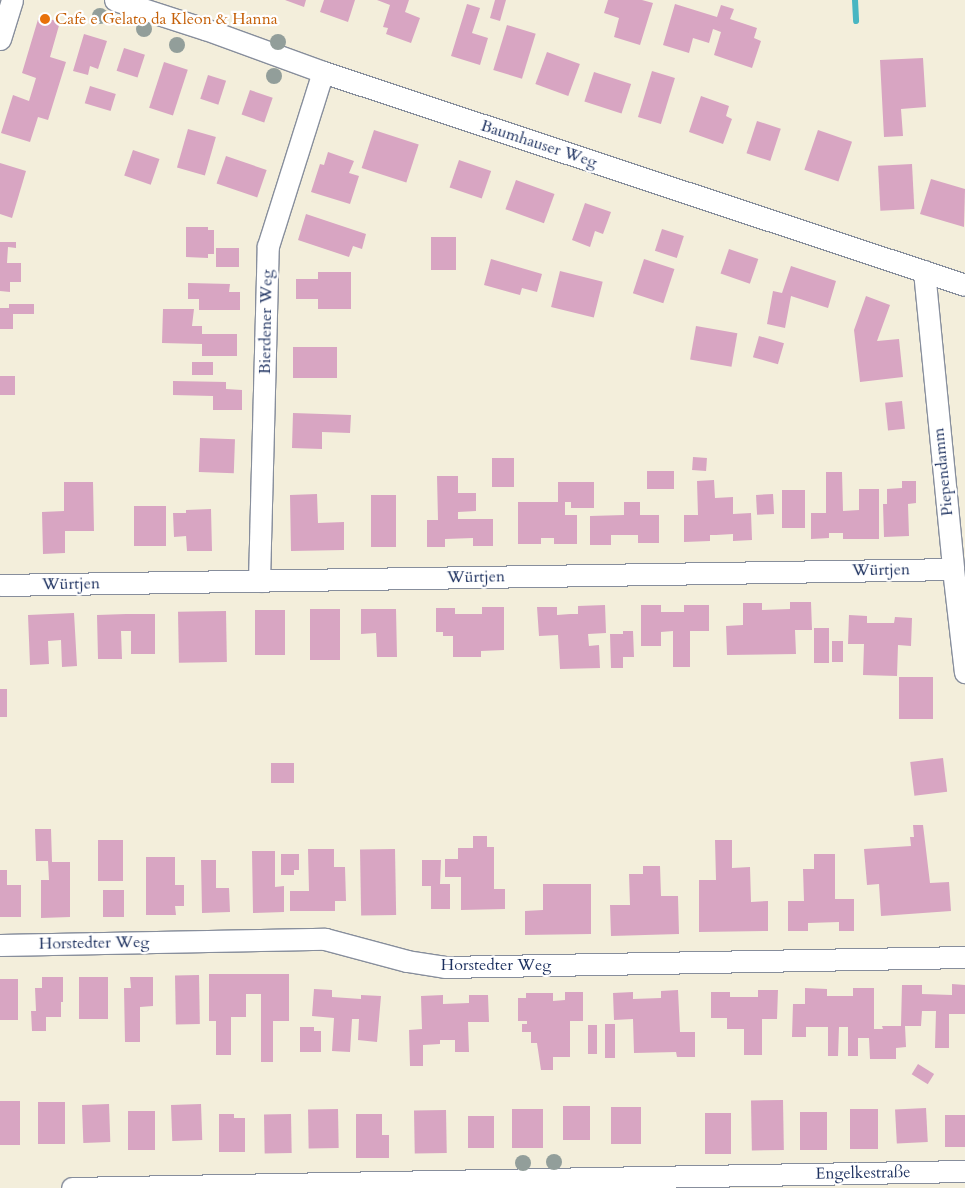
<!DOCTYPE html>
<html>
<head>
<meta charset="utf-8">
<style>
  body { margin:0 }
  #map { position:relative; width:965px; height:1188px; overflow:hidden; background:#f3eedb; font-family:Cardo,serif }
  div>[style] { position:absolute }
  .stream>* { height:6px; margin:-3px; padding:0 3px; transform-origin:3px; border-radius:3px; background:#48b6c2 }
  .building>* { inset:0; background:#d8a5c2; transform-origin:0 0 }
  .roads { filter:drop-shadow(1px 0 #878e9c) drop-shadow(-1px 0 #878e9c) drop-shadow(0 1px #878e9c) drop-shadow(0 -1px #878e9c) }
  .minor>* { height:21px; margin:-10.5px; padding:0 10.5px; transform-origin:10.5px; border-radius:10.5px; background:#fff }
  .trees>* { width:16px; height:16px; margin:-8px; border-radius:50%; background:#929e9a }
  .dots>* { width:14px; height:14px; translate:-50% -50%; box-sizing:border-box; border:2px solid #fff; border-radius:50% }
  span { translate:-50% -50%; white-space:nowrap; text-align:center; line-height:1.15; -webkit-text-stroke:4.5px #fff; paint-order:stroke }
  .food-label { font-size:16px; color:#c56008 }
  .left { translate:0 -50%; text-align:left }
  .street-label { font-size:16px; color:#1b2f5e }
</style>
</head>
<body>
<div id="map">
  <div class="stream">
    <i style="left:855px;top:0;width:21px;rotate:87deg"></i>
  </div>
  <div class="building">
    <i style="clip-path:polygon(285px 0,306px 0,304px 7px)"></i>
    <i style="clip-path:polygon(324px 0,355px 0,348px 22px,320px 12px)"></i>
    <i style="clip-path:polygon(377px 0,409px 0,405px 12px,420px 18px,411px 43px,386px 34px,388px 28px,383px 27px,390px 5px)"></i>
    <i style="clip-path:polygon(495px 0,506px 0,500px 21px,490px 18px)"></i>
    <i style="clip-path:polygon(608px 0,642px 0,653px 3px,640px 45px,614px 37px,619px 18px,604px 13px)"></i>
    <i style="clip-path:polygon(467px 4px,480px 8px,472px 33px,488px 38px,480px 65px,451px 56px)"></i>
    <i style="clip-path:polygon(675px 4px,717px 17px,721px 5px,734px 9px,730px 19px,757px 28px,754px 38px,761px 41px,752px 68px,714px 55px,721px 32px,713px 29px,709px 43px,693px 38px,689px 53px,663px 45px)"></i>
    <i style="clip-path:polygon(39px 16px,60px 22px,50px 57px,66px 62px,48px 120px,38px 117px,30px 142px,1px 133px,13px 95px,29px 101px,36px 78px,22px 73px)"></i>
    <i style="left:507px;top:25px;width:30px;height:47px;rotate:17deg"></i>
    <i style="clip-path:polygon(84px 34px,107px 41px,98px 69px,90px 66px,88px 75px,73px 71px)"></i>
    <i style="left:124px;top:48px;width:22px;height:24px;rotate:18deg"></i>
    <i style="left:547px;top:52px;width:35px;height:34px;rotate:20deg"></i>
    <i style="clip-path:polygon(923px 58px,926px 107px,901px 109px,903px 136px,884px 137px,880px 60px)"></i>
    <i style="left:164px;top:62px;width:25px;height:48px;rotate:18deg"></i>
    <i style="left:652px;top:71px;width:24px;height:48px;rotate:17deg"></i>
    <i style="left:594px;top:72px;width:39px;height:31px;rotate:18deg"></i>
    <i style="left:208px;top:75px;width:19px;height:25px;rotate:18deg"></i>
    <i style="left:90px;top:86px;width:27px;height:18px;rotate:17deg"></i>
    <i style="left:250px;top:90px;width:24px;height:26px;rotate:19deg"></i>
    <i style="clip-path:polygon(701px 96px,729px 106px,726px 116px,732px 119px,723px 144px,689px 132px)"></i>
    <i style="left:757px;top:121px;width:25px;height:34px;rotate:18deg"></i>
    <i style="left:188px;top:129px;width:29px;height:40px;rotate:16deg"></i>
    <i style="left:374px;top:130px;width:47px;height:40px;rotate:18deg"></i>
    <i style="left:818px;top:130px;width:36px;height:42px;rotate:19deg"></i>
    <i style="left:133px;top:150px;width:28px;height:27px;rotate:19deg"></i>
    <i style="clip-path:polygon(328px 152px,354px 161px,349px 173px,359px 176px,350px 204px,311px 192px,320px 164px,324px 165px)"></i>
    <i style="left:226px;top:156px;width:43px;height:29px;rotate:19deg"></i>
    <i style="left:459px;top:160px;width:34px;height:29px;rotate:19deg"></i>
    <i style="clip-path:polygon(0 163px,26px 171px,12px 218px,0 214px)"></i>
    <i style="left:912px;top:164px;width:45px;height:34px;rotate:87deg"></i>
    <i style="clip-path:polygon(931px 179px,965px 189px,964px 227px,920px 214px)"></i>
    <i style="left:516px;top:180px;width:41px;height:31px;rotate:20deg"></i>
    <i style="clip-path:polygon(585px 203px,611px 212px,603px 234px,595px 231px,590px 247px,572px 240px)"></i>
    <i style="clip-path:polygon(306px 214px,366px 234px,362px 249px,353px 246px,349px 257px,298px 240px)"></i>
    <i style="clip-path:polygon(186px 227px,208px 227px,208px 230px,214px 230px,214px 254px,208px 254px,208px 258px,186px 257px)"></i>
    <i style="left:662px;top:229px;width:23px;height:23px;rotate:18deg"></i>
    <i style="left:431px;top:237px;width:25px;height:33px"></i>
    <i style="clip-path:polygon(0 242px,16px 242px,16px 248px,8px 247px,7px 263px,21px 263px,21px 282px,10px 282px,10px 292px,0 291px)"></i>
    <i style="left:216px;top:248px;width:23px;height:19px"></i>
    <i style="left:729px;top:249px;width:31px;height:26px;rotate:19deg"></i>
    <i style="clip-path:polygon(491px 259px,542px 274px,537px 292px,522px 288px,520px 295px,484px 285px)"></i>
    <i style="left:644px;top:259px;width:32px;height:36px;rotate:18deg"></i>
    <i style="clip-path:polygon(791px 266px,836px 281px,828px 308px,791px 296px,785px 328px,767px 324px,773px 291px,782px 293px)"></i>
    <i style="left:560px;top:271px;width:44px;height:37px;rotate:14deg"></i>
    <i style="clip-path:polygon(318px 272px,351px 272px,351px 309px,318px 309px,318px 299px,296px 299px,296px 279px,318px 279px)"></i>
    <i style="clip-path:polygon(188px 283px,230px 284px,229px 292px,240px 292px,240px 310px,199px 310px,199px 299px,188px 299px)"></i>
    <i style="clip-path:polygon(866px 296px,890px 305px,877px 341px,899px 339px,903px 377px,860px 382px,854px 330px)"></i>
    <i style="clip-path:polygon(9px 304px,34px 304px,34px 314px,13px 314px,13px 329px,0 329px,0 308px,9px 308px)"></i>
    <i style="clip-path:polygon(163px 309px,194px 309px,192px 326px,202px 326px,202px 334px,237px 334px,237px 356px,202px 356px,202px 344px,162px 343px)"></i>
    <i style="left:696px;top:326px;width:42px;height:34px;rotate:10deg"></i>
    <i style="left:759px;top:336px;width:26px;height:22px;rotate:16deg"></i>
    <i style="left:293px;top:347px;width:44px;height:31px"></i>
    <i style="left:192px;top:362px;width:21px;height:13px"></i>
    <i style="left:0;top:376px;width:15px;height:19px"></i>
    <i style="clip-path:polygon(173px 381px,226px 382px,226px 389px,242px 390px,242px 410px,213px 410px,213px 396px,173px 395px)"></i>
    <i style="left:902px;top:401px;width:28px;height:17px;rotate:84deg"></i>
    <i style="clip-path:polygon(293px 413px,351px 415px,350px 433px,322px 432px,322px 449px,292px 448px)"></i>
    <i style="left:200px;top:438px;width:35px;height:34px;rotate:2deg"></i>
    <i style="left:693px;top:457px;width:14px;height:13px;rotate:4deg"></i>
    <i style="left:492px;top:458px;width:22px;height:29px"></i>
    <i style="left:647px;top:471px;width:27px;height:18px"></i>
    <i style="clip-path:polygon(826px 472px,842px 472px,843px 511px,859px 510px,859px 489px,879px 489px,879px 539px,843px 539px,843px 533px,829px 533px,829px 538px,811px 539px,811px 513px,826px 513px)"></i>
    <i style="clip-path:polygon(437px 476px,458px 476px,458px 493px,476px 493px,476px 511px,458px 512px,458px 519px,493px 519px,493px 546px,473px 546px,473px 538px,445px 539px,445px 547px,427px 547px,427px 520px,438px 520px)"></i>
    <i style="clip-path:polygon(714px 480px,715px 498px,733px 497px,733px 514px,751px 513px,752px 540px,733px 541px,733px 534px,716px 535px,710px 535px,710px 541px,684px 542px,684px 515px,698px 515px,697px 481px)"></i>
    <i style="clip-path:polygon(902px 481px,916px 481px,916px 503px,908px 504px,909px 536px,884px 537px,883px 504px,887px 504px,887px 489px,902px 488px)"></i>
    <i style="clip-path:polygon(64px 482px,93px 482px,94px 531px,65px 531px,65px 553px,43px 554px,42px 512px,64px 511px)"></i>
    <i style="clip-path:polygon(558px 482px,594px 482px,594px 508px,571px 508px,571px 502px,565px 502px,565px 515px,577px 515px,577px 544px,554px 544px,554px 538px,541px 538px,541px 544px,518px 544px,518px 502px,558px 502px)"></i>
    <i style="left:782px;top:490px;width:23px;height:38px"></i>
    <i style="clip-path:polygon(317px 494px,318px 523px,344px 522px,344px 550px,291px 551px,290px 495px)"></i>
    <i style="left:773px;top:494px;width:20px;height:17px;rotate:87deg"></i>
    <i style="left:371px;top:495px;width:25px;height:52px"></i>
    <i style="clip-path:polygon(624px 502px,640px 502px,640px 515px,659px 515px,659px 543px,638px 543px,638px 535px,611px 535px,611px 545px,590px 545px,590px 516px,624px 515px)"></i>
    <i style="left:166px;top:506px;width:40px;height:32px;rotate:90deg"></i>
    <i style="clip-path:polygon(211px 509px,212px 551px,187px 551px,186px 536px,174px 537px,173px 513px,186px 513px,186px 510px)"></i>
    <i style="clip-path:polygon(790px 602px,811px 602px,812px 630px,795px 630px,796px 654px,727px 655px,726px 626px,743px 625px,743px 603px,762px 603px,762px 610px,790px 609px)"></i>
    <i style="clip-path:polygon(605px 605px,606px 633px,588px 634px,589px 646px,599px 645px,600px 668px,560px 669px,558px 635px,539px 636px,537px 607px,557px 607px,557px 615px,570px 614px,578px 614px,578px 606px)"></i>
    <i style="clip-path:polygon(641px 605px,661px 605px,661px 612px,684px 612px,684px 605px,709px 605px,709px 631px,690px 631px,690px 667px,673px 667px,673px 631px,661px 632px,661px 646px,641px 646px)"></i>
    <i style="clip-path:polygon(482px 607px,504px 607px,504px 650px,481px 651px,481px 657px,453px 657px,453px 636px,443px 636px,443px 632px,436px 632px,436px 608px,455px 608px,455px 614px,482px 614px)"></i>
    <i style="left:310px;top:609px;width:30px;height:51px"></i>
    <i style="clip-path:polygon(361px 609px,396px 609px,397px 657px,377px 657px,376px 633px,361px 634px)"></i>
    <i style="left:255px;top:610px;width:30px;height:45px"></i>
    <i style="left:226px;top:611px;width:51px;height:48px;rotate:89deg"></i>
    <i style="clip-path:polygon(74px 613px,77px 666px,62px 667px,61px 640px,48px 641px,49px 664px,30px 665px,28px 615px)"></i>
    <i style="clip-path:polygon(126px 614px,155px 614px,155px 654px,131px 654px,131px 631px,121px 631px,122px 659px,98px 659px,97px 615px)"></i>
    <i style="clip-path:polygon(849px 615px,867px 616px,867px 623px,894px 623px,895px 617px,912px 618px,911px 646px,898px 645px,897px 676px,863px 675px,864px 644px,848px 644px)"></i>
    <i style="left:814px;top:628px;width:15px;height:35px"></i>
    <i style="clip-path:polygon(623px 631px,633px 631px,634px 657px,623px 657px,623px 668px,611px 668px,610px 634px,623px 634px)"></i>
    <i style="left:832px;top:641px;width:11px;height:21px"></i>
    <i style="left:899px;top:677px;width:34px;height:42px"></i>
    <i style="left:0;top:689px;width:7px;height:28px"></i>
    <i style="left:943px;top:758px;width:34px;height:33px;rotate:83deg"></i>
    <i style="left:271px;top:763px;width:23px;height:20px"></i>
    <i style="clip-path:polygon(913px 825px,923px 825px,930px 883px,949px 882px,951px 911px,881px 916px,879px 884px,867px 885px,864px 849px,911px 846px,910px 837px,914px 837px)"></i>
    <i style="clip-path:polygon(35px 829px,51px 829px,52px 862px,70px 862px,70px 917px,41px 918px,41px 880px,49px 880px,48px 861px,36px 861px)"></i>
    <i style="clip-path:polygon(473px 836px,487px 836px,487px 847px,494px 847px,494px 889px,505px 889px,505px 909px,461px 910px,461px 877px,445px 877px,445px 859px,458px 859px,458px 848px,473px 848px)"></i>
    <i style="left:98px;top:840px;width:25px;height:41px"></i>
    <i style="clip-path:polygon(715px 840px,732px 840px,732px 868px,750px 867px,751px 902px,768px 901px,768px 931px,699px 932px,699px 880px,716px 880px)"></i>
    <i style="clip-path:polygon(308px 849px,334px 849px,334px 867px,345px 867px,346px 901px,335px 901px,335px 911px,290px 911px,290px 891px,309px 891px)"></i>
    <i style="left:395px;top:849px;width:66px;height:35px;rotate:89deg"></i>
    <i style="clip-path:polygon(252px 851px,275px 851px,275px 887px,284px 886px,284px 912px,253px 913px)"></i>
    <i style="clip-path:polygon(281px 854px,299px 854px,299px 870px,294px 870px,294px 875px,281px 875px)"></i>
    <i style="clip-path:polygon(814px 854px,835px 854px,835px 899px,854px 899px,854px 931px,839px 931px,839px 922px,808px 923px,808px 931px,788px 931px,788px 901px,804px 901px,803px 869px,814px 869px)"></i>
    <i style="clip-path:polygon(146px 857px,175px 857px,175px 885px,184px 885px,184px 906px,175px 906px,176px 915px,146px 915px)"></i>
    <i style="clip-path:polygon(201px 860px,216px 860px,216px 888px,229px 888px,230px 912px,202px 913px)"></i>
    <i style="clip-path:polygon(422px 860px,441px 860px,440px 884px,450px 884px,450px 909px,431px 909px,431px 886px,422px 886px)"></i>
    <i style="clip-path:polygon(643px 866px,660px 866px,661px 896px,678px 896px,679px 934px,611px 936px,610px 905px,630px 905px,629px 874px,643px 874px)"></i>
    <i style="clip-path:polygon(0 870px,7px 870px,7px 885px,21px 885px,21px 917px,0 917px)"></i>
    <i style="clip-path:polygon(543px 884px,591px 884px,591px 934px,525px 935px,525px 911px,543px 910px)"></i>
    <i style="left:103px;top:890px;width:21px;height:27px"></i>
    <i style="clip-path:polygon(209px 974px,289px 974px,289px 1021px,273px 1021px,273px 1062px,261px 1062px,261px 994px,246px 994px,246px 1017px,231px 1017px,231px 1055px,216px 1055px,216px 1021px,209px 1021px)"></i>
    <i style="left:199px;top:975px;width:49px;height:24px;rotate:89deg"></i>
    <i style="clip-path:polygon(42px 977px,63px 977px,63px 1002px,61px 1002px,61px 1017px,46px 1017px,46px 1031px,32px 1031px,31px 1011px,36px 1011px,35px 988px,42px 988px)"></i>
    <i style="left:79px;top:977px;width:29px;height:42px"></i>
    <i style="clip-path:polygon(130px 977px,153px 977px,153px 1006px,140px 1007px,140px 1042px,125px 1042px,124px 988px,131px 988px)"></i>
    <i style="left:0;top:979px;width:18px;height:41px"></i>
    <i style="clip-path:polygon(952px 984px,965px 985px,965px 1014px,949px 1014px,949px 1048px,935px 1048px,936px 1011px,922px 1011px,921px 1026px,905px 1026px,906px 1047px,896px 1048px,896px 1059px,870px 1059px,869px 1038px,858px 1038px,858px 1056px,848px 1056px,848px 1027px,839px 1027px,838px 1056px,828px 1056px,828px 1027px,806px 1027px,806px 1037px,792px 1037px,793px 1004px,805px 1004px,805px 988px,827px 989px,827px 996px,853px 996px,853px 988px,874px 988px,874px 1029px,883px 1029px,882px 1026px,901px 1026px,902px 985px,922px 985px,922px 994px,952px 995px)"></i>
    <i style="clip-path:polygon(314px 989px,332px 990px,332px 997px,361px 999px,361px 995px,381px 996px,377px 1042px,358px 1040px,359px 1019px,352px 1019px,350px 1052px,332px 1051px,334px 1018px,312px 1016px)"></i>
    <i style="clip-path:polygon(678px 990px,680px 1032px,695px 1032px,695px 1057px,677px 1057px,676px 1052px,634px 1053px,633px 1019px,614px 1020px,613px 993px,633px 992px,633px 999px,661px 998px,661px 991px)"></i>
    <i style="clip-path:polygon(758px 990px,778px 990px,777px 1019px,762px 1019px,762px 1055px,744px 1055px,744px 1029px,727px 1029px,727px 1018px,711px 1018px,711px 992px,730px 992px,730px 997px,758px 997px)"></i>
    <i style="clip-path:polygon(565px 992px,583px 992px,583px 1021px,570px 1021px,570px 1057px,553px 1057px,553px 1070px,541px 1070px,537px 1043px,531px 1043px,531px 1032px,522px 1032px,522px 1024px,527px 1024px,527px 1021px,518px 1021px,518px 998px,526px 998px,526px 993px,553px 993px,553px 1001px,565px 1000px)"></i>
    <i style="clip-path:polygon(443px 995px,443px 1004px,469px 1003px,469px 995px,488px 995px,489px 1022px,468px 1022px,469px 1052px,455px 1052px,455px 1040px,440px 1040px,440px 1044px,423px 1045px,423px 1066px,410px 1066px,409px 1030px,422px 1029px,421px 996px)"></i>
    <i style="left:605px;top:1024px;width:10px;height:34px"></i>
    <i style="left:588px;top:1025px;width:9px;height:29px"></i>
    <i style="clip-path:polygon(300px 1027px,314px 1027px,314px 1031px,321px 1031px,321px 1052px,300px 1052px)"></i>
    <i style="left:918px;top:1064px;width:19px;height:12px;rotate:32deg"></i>
    <i style="left:783px;top:1100px;width:50px;height:32px;rotate:89deg"></i>
    <i style="left:0;top:1101px;width:20px;height:44px"></i>
    <i style="left:38px;top:1102px;width:27px;height:42px"></i>
    <i style="left:109px;top:1104px;width:38px;height:27px;rotate:88deg"></i>
    <i style="left:201px;top:1104px;width:36px;height:30px;rotate:88deg"></i>
    <i style="left:563px;top:1106px;width:27px;height:34px"></i>
    <i style="left:611px;top:1107px;width:30px;height:37px"></i>
    <i style="left:926px;top:1108px;width:34px;height:31px;rotate:87deg"></i>
    <i style="left:338px;top:1109px;width:39px;height:30px;rotate:89deg"></i>
    <i style="left:512px;top:1109px;width:31px;height:39px"></i>
    <i style="left:878px;top:1109px;width:40px;height:28px;rotate:90deg"></i>
    <i style="left:446px;top:1110px;width:43px;height:32px;rotate:89deg"></i>
    <i style="left:128px;top:1111px;width:27px;height:39px"></i>
    <i style="left:800px;top:1112px;width:27px;height:38px"></i>
    <i style="left:705px;top:1113px;width:26px;height:41px"></i>
    <i style="clip-path:polygon(219px 1114px,234px 1114px,234px 1118px,245px 1118px,245px 1152px,219px 1152px)"></i>
    <i style="left:291px;top:1114px;width:39px;height:27px;rotate:89deg"></i>
    <i style="clip-path:polygon(356px 1114px,382px 1114px,382px 1135px,389px 1135px,389px 1158px,356px 1158px)"></i>
    <i style="left:965px;top:1115px;width:32px;height:20px;rotate:90deg"></i>
    <i style="left:468px;top:1116px;width:26px;height:32px"></i>
  </div>
  <div class="roads">
    <div class="minor">
      <i style="left:115px;top:0;width:95px;rotate:17.9deg"></i>
      <i style="left:205px;top:29px;width:126px;rotate:20deg"></i>
      <i style="left:323px;top:72px;width:676px;rotate:18.35deg"></i>
      <i style="left:0;top:39px;width:41px;rotate:-72.9deg"></i>
      <i style="left:924px;top:271px;width:299px;rotate:84.4deg"></i>
      <i style="left:953px;top:569px;width:104px;rotate:83.4deg"></i>
      <i style="left:259px;top:581px;width:335px;rotate:-88.5deg"></i>
      <i style="left:268px;top:246px;width:182px;rotate:-72.5deg"></i>
      <i style="left:0;top:585px;width:953px;rotate:-0.96deg"></i>
      <i style="left:0;top:945px;width:325px;rotate:-1.1deg"></i>
      <i style="left:325px;top:939px;width:85px;rotate:15deg"></i>
      <i style="left:407px;top:961px;width:38px;rotate:9deg"></i>
      <i style="left:445px;top:967px;width:520px;rotate:-1.1deg"></i>
      <i style="left:72px;top:1188px;width:893px;rotate:-1.09deg"></i>
    </div>
  </div>
  <div class="trees">
    <i style="left:100px;top:16px"></i>
    <i style="left:144px;top:29px"></i>
    <i style="left:278px;top:42px"></i>
    <i style="left:177px;top:45px"></i>
    <i style="left:274px;top:76px"></i>
    <i style="left:554px;top:1162px"></i>
    <i style="left:523px;top:1163px"></i>
  </div>
  <div class="dots">
    <i style="left:45px;top:19px;background:#e8710a"></i>
  </div>
  <div class="food-label">
    <span class="left" style="left:55px;top:19px">Cafe e Gelato da Kleon &amp; Hanna</span>
  </div>
  <div class="street-label">
    <span style="left:539px;top:144px;rotate:18deg">Baumhauser Weg</span>
    <span style="left:266px;top:322px;rotate:-89deg">Bierdener Weg</span>
    <span style="left:943px;top:472px;rotate:-96deg">Piependamm</span>
    <span style="left:881px;top:570px;rotate:-1deg">Würtjen</span>
    <span style="left:476px;top:577px;rotate:-1deg">Würtjen</span>
    <span style="left:71px;top:584px;rotate:-1deg">Würtjen</span>
    <span style="left:94px;top:943px;rotate:-1deg">Horstedter Weg</span>
    <span style="left:496px;top:965px">Horstedter Weg</span>
    <span style="left:863px;top:1173px;rotate:-1deg">Engelkestraße</span>
  </div>
</div>
</body>
</html>
